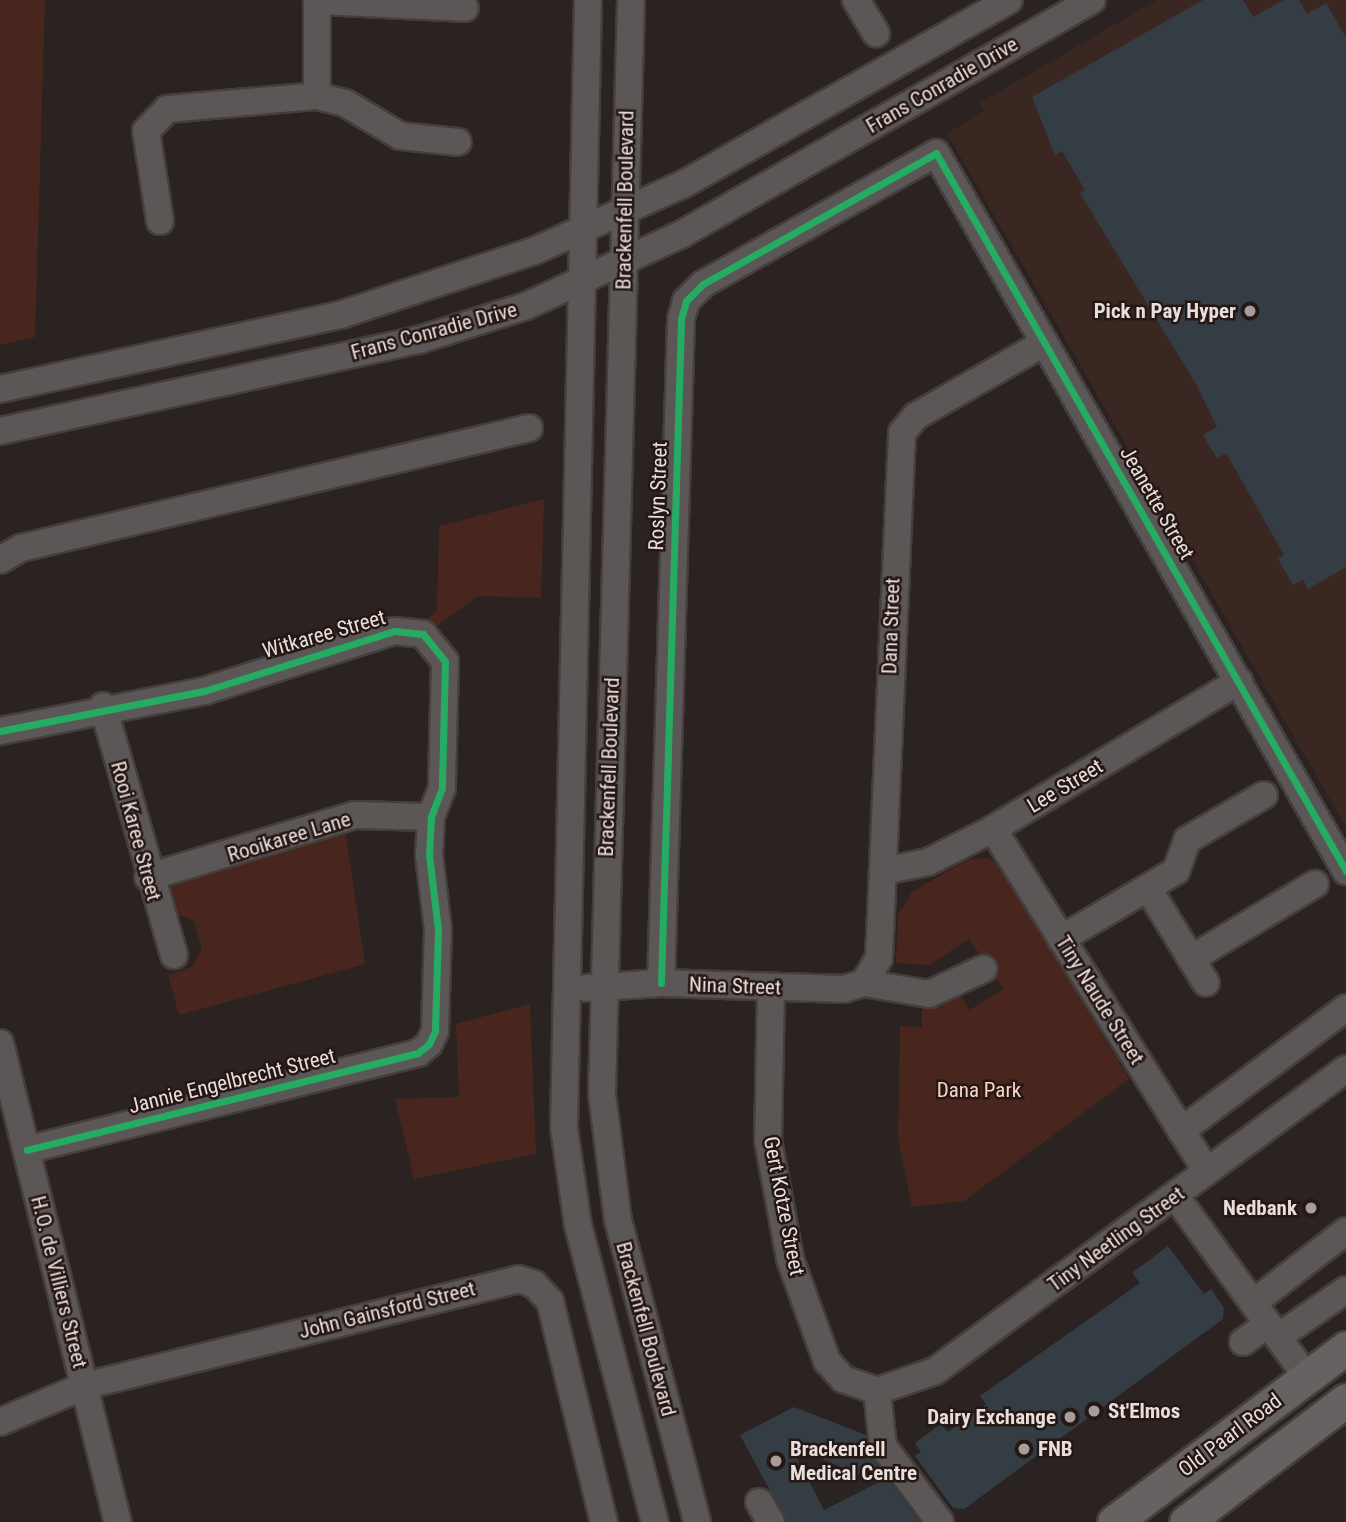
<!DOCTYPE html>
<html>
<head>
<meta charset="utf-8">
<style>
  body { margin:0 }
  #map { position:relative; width:1346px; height:1522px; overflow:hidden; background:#2b2321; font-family:"Roboto Condensed",sans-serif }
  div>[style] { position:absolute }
  .built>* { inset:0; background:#3b2722 }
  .green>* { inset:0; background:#48261d }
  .building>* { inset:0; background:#343d43 }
  .roads { filter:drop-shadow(2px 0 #453e3c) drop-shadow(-2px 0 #453e3c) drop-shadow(0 2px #453e3c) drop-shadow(0 -2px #453e3c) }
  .minor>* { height:26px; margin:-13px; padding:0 13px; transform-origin:13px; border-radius:13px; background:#5b5756 }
  .major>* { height:33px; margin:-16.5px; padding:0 16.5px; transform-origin:16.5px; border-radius:16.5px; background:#666261 }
  .cycleway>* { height:7px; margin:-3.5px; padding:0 3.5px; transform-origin:3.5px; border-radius:3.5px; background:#26ab63 }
  .dots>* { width:19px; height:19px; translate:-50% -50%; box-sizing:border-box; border:4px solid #251713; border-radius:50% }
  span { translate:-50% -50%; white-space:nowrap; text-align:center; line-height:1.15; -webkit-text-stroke:5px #251713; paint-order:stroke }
  .street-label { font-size:21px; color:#e8dedb }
  .poi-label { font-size:21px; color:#e8dedb; font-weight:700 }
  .right { translate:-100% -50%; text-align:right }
  .left { translate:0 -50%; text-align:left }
  .park-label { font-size:21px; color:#fcd3c8 }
</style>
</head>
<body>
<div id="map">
  <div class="built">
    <i style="clip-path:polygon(1157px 0,1346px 0,1346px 827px,947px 133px,985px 111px,980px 103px)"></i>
  </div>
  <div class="green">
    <i style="clip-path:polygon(0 0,45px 0,35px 337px,0 345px)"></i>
    <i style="clip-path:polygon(544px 499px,541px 598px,478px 596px,437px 626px,428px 619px,437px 610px,439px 526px)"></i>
    <i style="clip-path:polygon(345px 829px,365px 964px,179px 1015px,168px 975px,192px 967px,202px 948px,193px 920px,172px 913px,165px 883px)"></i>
    <i style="clip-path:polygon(988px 858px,1001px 867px,1129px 1079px,964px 1201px,912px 1207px,898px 1139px,900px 1026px,922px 1027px,922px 1002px,960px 994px,969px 1010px,1004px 989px,969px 939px,929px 965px,896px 963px,898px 915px,912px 892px,967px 860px)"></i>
    <i style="clip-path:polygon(530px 1004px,536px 1154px,414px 1179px,395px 1099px,459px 1097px,456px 1024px)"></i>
  </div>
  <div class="building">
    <i style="clip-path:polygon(1203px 0,1243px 0,1253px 17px,1284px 0,1299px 0,1307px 14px,1326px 3px,1346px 38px,1346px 567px,1308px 589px,1303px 579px,1293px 585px,1278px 559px,1284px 555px,1226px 453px,1217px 458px,1203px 435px,1217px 427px,1196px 384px,1080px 193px,1085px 190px,1062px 151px,1055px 155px,1032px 97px)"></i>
    <i style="clip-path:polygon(1168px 1246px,1204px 1294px,1211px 1289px,1224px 1308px,1223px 1319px,964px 1509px,953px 1508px,915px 1456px,921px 1452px,915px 1443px,941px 1424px,948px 1432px,986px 1404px,980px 1396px,1140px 1283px,1132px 1273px)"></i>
    <i style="clip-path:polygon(evenodd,794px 1407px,866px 1435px,870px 1455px,920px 1522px,787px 1522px,740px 1435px,794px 1407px,791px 1447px,879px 1482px,824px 1510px,791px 1447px)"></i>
  </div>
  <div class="roads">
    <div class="minor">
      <i style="left:317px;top:0;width:96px;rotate:90deg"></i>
      <i style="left:588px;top:0;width:1128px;rotate:91.22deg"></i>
      <i style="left:564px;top:1128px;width:98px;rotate:81.8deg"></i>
      <i style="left:578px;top:1225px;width:307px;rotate:75.5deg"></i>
      <i style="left:631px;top:0;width:1094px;rotate:91.52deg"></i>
      <i style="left:602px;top:1094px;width:127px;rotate:82.8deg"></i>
      <i style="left:618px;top:1220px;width:312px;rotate:75.3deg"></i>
      <i style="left:856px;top:0;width:39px;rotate:59deg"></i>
      <i style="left:317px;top:1px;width:148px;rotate:2.7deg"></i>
      <i style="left:160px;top:221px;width:91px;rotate:-98.8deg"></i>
      <i style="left:146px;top:131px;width:30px;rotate:-46deg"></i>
      <i style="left:167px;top:109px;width:151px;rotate:-5deg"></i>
      <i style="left:317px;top:96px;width:29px;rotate:14deg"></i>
      <i style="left:345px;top:103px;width:64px;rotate:31deg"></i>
      <i style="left:400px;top:136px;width:58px;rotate:5.9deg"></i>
      <i style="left:0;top:389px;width:351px;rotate:-12.3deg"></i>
      <i style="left:343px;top:314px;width:201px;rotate:-18.3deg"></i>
      <i style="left:534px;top:251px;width:164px;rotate:-24.1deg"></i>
      <i style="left:684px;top:184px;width:373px;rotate:-29.5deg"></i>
      <i style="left:0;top:431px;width:429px;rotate:-12.3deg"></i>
      <i style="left:419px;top:340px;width:112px;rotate:-17.6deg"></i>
      <i style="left:526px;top:306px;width:170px;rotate:-24.8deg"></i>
      <i style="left:680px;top:235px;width:474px;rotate:-29.7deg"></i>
      <i style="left:0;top:560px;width:24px;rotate:-30deg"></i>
      <i style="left:21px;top:548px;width:522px;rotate:-13.29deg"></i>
      <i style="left:103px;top:706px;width:259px;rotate:74.1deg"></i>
      <i style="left:0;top:731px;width:208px;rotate:-11.1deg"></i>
      <i style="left:204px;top:691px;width:199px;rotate:-17.5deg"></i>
      <i style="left:394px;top:631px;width:29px;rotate:6deg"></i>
      <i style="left:423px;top:634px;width:35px;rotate:51deg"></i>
      <i style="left:445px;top:661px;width:127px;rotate:91.4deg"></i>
      <i style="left:442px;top:788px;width:31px;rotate:111deg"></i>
      <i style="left:431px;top:817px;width:38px;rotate:93deg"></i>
      <i style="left:429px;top:855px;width:75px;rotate:83.1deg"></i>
      <i style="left:438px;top:929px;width:102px;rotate:91.7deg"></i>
      <i style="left:435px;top:1031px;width:14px;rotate:115deg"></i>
      <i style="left:429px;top:1044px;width:14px;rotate:141deg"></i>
      <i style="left:418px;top:1053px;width:403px;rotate:166.1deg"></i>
      <i style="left:993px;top:829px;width:403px;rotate:58deg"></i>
      <i style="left:883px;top:871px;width:46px;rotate:-11.3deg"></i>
      <i style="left:928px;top:862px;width:73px;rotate:-26.9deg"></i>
      <i style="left:993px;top:829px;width:287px;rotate:-31deg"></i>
      <i style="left:148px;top:877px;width:216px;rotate:-16.7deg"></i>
      <i style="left:355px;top:815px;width:76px;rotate:1.5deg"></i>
      <i style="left:1148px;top:888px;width:111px;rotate:58.6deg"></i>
      <i style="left:1061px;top:939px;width:134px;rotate:-30.6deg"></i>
      <i style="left:1176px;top:871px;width:33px;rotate:-70deg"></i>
      <i style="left:1187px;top:840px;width:89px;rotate:-30.3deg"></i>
      <i style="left:1191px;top:959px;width:145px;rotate:-31.2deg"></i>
      <i style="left:661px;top:983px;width:664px;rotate:-88.27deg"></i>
      <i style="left:681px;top:319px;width:19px;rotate:-74deg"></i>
      <i style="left:686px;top:301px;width:24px;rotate:-45deg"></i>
      <i style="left:703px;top:284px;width:267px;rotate:-29.3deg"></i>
      <i style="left:936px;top:153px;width:827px;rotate:60.27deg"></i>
      <i style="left:864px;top:983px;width:29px;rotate:-59deg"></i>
      <i style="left:879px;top:958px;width:526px;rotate:-87.49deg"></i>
      <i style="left:902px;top:433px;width:22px;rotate:-51deg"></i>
      <i style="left:916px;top:416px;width:147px;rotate:-29.7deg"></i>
      <i style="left:771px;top:987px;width:153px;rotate:91.1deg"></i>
      <i style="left:768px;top:1140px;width:121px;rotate:79.5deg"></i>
      <i style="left:790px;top:1259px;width:109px;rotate:70.1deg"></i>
      <i style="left:827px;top:1361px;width:24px;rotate:48deg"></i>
      <i style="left:843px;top:1379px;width:36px;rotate:19deg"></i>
      <i style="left:877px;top:1391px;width:61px;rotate:-19deg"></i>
      <i style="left:935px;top:1371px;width:510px;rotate:-36.31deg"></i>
      <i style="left:586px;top:988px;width:75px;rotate:-3.8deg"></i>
      <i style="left:661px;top:983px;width:183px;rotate:1.9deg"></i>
      <i style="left:844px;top:989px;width:21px;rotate:-17deg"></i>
      <i style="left:864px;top:983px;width:66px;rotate:9.6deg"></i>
      <i style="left:929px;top:994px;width:60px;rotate:-24.8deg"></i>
      <i style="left:0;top:1043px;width:493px;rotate:76.2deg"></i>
      <i style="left:1181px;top:1131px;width:206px;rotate:-36.7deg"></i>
      <i style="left:1176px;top:1197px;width:223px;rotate:54deg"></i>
      <i style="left:1253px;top:1303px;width:118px;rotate:-37.7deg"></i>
      <i style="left:1278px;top:1337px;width:83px;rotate:-34.7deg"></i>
      <i style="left:1243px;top:1342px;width:31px;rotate:-36deg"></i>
      <i style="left:877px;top:1391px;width:55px;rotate:83.8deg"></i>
      <i style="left:883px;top:1446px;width:95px;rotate:53.1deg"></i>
      <i style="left:0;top:1422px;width:91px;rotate:-23.2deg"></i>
      <i style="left:84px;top:1386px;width:447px;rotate:-13.8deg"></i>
      <i style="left:518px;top:1279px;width:17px;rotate:17deg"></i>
      <i style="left:534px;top:1284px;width:23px;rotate:47deg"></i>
      <i style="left:550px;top:1301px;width:228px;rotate:76.3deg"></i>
      <i style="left:759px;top:1502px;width:23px;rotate:59deg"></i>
    </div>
    <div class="major">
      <i style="left:1114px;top:1522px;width:290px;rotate:-36.9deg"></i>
      <i style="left:1186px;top:1522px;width:201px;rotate:-37.3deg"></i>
    </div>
  </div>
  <div class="cycleway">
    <i style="left:0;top:731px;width:208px;rotate:-11.1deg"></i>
    <i style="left:204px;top:691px;width:199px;rotate:-17.5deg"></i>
    <i style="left:394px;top:631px;width:29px;rotate:6deg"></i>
    <i style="left:423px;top:634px;width:35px;rotate:51deg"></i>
    <i style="left:445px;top:661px;width:127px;rotate:91.4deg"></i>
    <i style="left:442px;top:788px;width:31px;rotate:111deg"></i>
    <i style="left:431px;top:817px;width:38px;rotate:93deg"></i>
    <i style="left:429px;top:855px;width:75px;rotate:83.1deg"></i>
    <i style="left:438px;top:929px;width:102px;rotate:91.7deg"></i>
    <i style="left:435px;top:1031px;width:14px;rotate:115deg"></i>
    <i style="left:429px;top:1044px;width:14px;rotate:141deg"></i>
    <i style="left:418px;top:1053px;width:403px;rotate:166.1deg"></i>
    <i style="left:661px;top:983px;width:664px;rotate:-88.27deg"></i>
    <i style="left:681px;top:319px;width:19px;rotate:-74deg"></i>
    <i style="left:686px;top:301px;width:24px;rotate:-45deg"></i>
    <i style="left:703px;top:284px;width:267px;rotate:-29.3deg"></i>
    <i style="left:936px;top:153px;width:827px;rotate:60.27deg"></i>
  </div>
  <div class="dots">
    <i style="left:1250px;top:311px;background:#a69d9a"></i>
    <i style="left:1311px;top:1208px;background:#a69d9a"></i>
    <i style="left:1094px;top:1411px;background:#a69d9a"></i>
    <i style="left:1070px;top:1417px;background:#a69d9a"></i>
    <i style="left:1024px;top:1449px;background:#a69d9a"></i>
    <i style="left:776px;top:1461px;background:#a69d9a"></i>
  </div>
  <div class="street-label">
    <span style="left:942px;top:85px;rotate:-30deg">Frans Conradie Drive</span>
    <span style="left:625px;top:200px;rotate:-89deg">Brackenfell Boulevard</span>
    <span style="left:434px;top:331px;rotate:-15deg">Frans Conradie Drive</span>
    <span style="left:658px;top:496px;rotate:-88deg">Roslyn Street</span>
    <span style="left:1157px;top:503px;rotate:60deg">Jeanette Street</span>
    <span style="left:891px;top:626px;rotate:-88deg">Dana Street</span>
    <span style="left:324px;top:634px;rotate:-16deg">Witkaree Street</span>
    <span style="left:609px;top:767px;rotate:-88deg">Brackenfell Boulevard</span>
    <span style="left:1065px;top:786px;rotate:-31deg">Lee Street</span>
    <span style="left:136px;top:831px;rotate:75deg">Rooi Karee Street</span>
    <span style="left:289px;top:837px;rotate:-17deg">Rooikaree Lane</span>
    <span style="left:735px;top:986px;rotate:2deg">Nina Street</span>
    <span style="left:1100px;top:1000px;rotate:58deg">Tiny Naude Street</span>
    <span style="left:232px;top:1081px;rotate:-14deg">Jannie Engelbrecht Street</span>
    <span style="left:784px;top:1206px;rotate:79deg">Gert Kotze Street</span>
    <span style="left:1116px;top:1239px;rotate:-36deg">Tiny Neetling Street</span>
    <span style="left:59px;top:1282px;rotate:76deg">H.O. de Villiers Street</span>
    <span style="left:387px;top:1310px;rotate:-14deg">John Gainsford Street</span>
    <span style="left:646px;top:1329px;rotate:75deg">Brackenfell Boulevard</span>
    <span style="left:1230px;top:1435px;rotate:-37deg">Old Paarl Road</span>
  </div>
  <div class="poi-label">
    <span class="right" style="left:1236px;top:311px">Pick n Pay Hyper</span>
    <span class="right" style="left:1297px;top:1208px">Nedbank</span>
    <span class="left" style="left:1108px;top:1411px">St'Elmos</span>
    <span class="right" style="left:1056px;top:1417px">Dairy Exchange</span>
    <span class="left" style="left:790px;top:1461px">Brackenfell<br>Medical Centre</span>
    <span class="left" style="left:1038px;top:1449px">FNB</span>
  </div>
  <div class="park-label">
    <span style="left:979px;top:1090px">Dana Park</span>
  </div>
</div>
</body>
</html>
